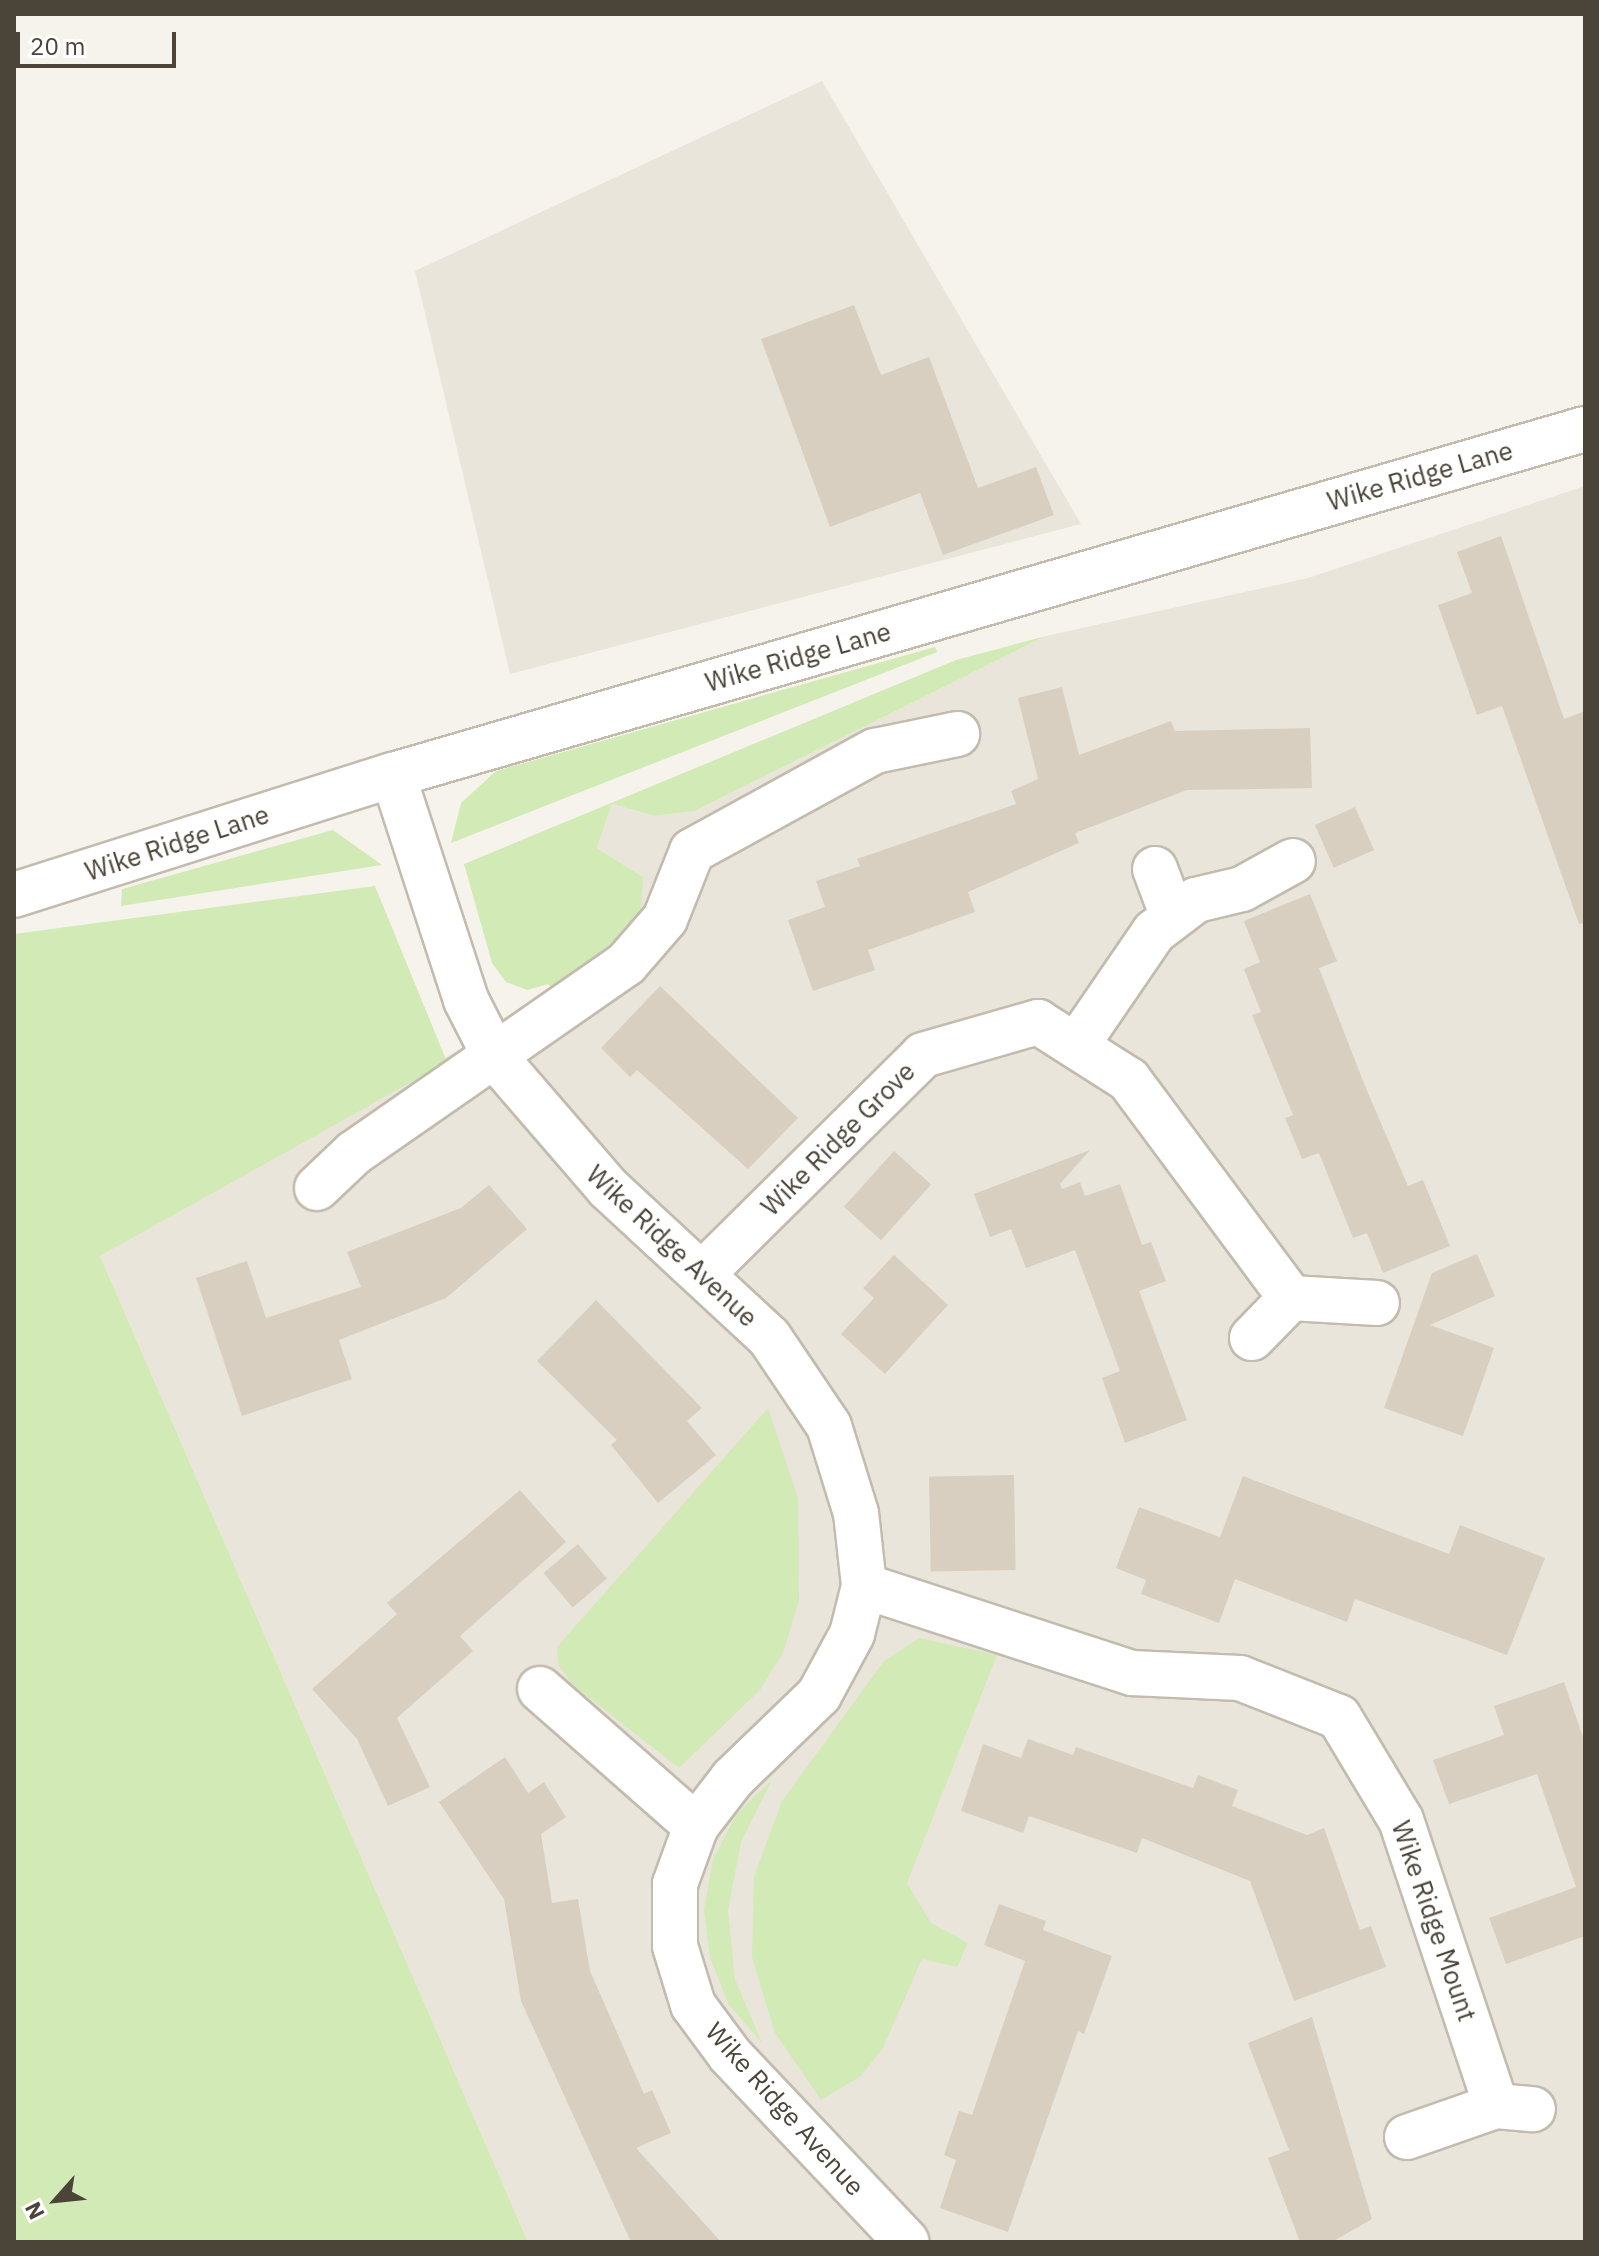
<!DOCTYPE html>
<html>
<head>
<meta charset="utf-8">
<style>
  body { margin:0 }
  #map { position:relative; width:1599px; height:2256px; overflow:hidden; background:#f6f3ec; font-family:"IBM Plex Sans",sans-serif }
  div>[style] { position:absolute }
  .residential>* { inset:0; background:#eae5da }
  .green>* { inset:0; background:#d2eab5 }
  .building>* { inset:0; background:#d8cfc1; transform-origin:0 0 }
  .roads { filter:drop-shadow(2px 0 #c2bbae) drop-shadow(-2px 0 #c2bbae) drop-shadow(0 2px #c2bbae) drop-shadow(0 -2px #c2bbae) }
  .minor>* { height:44px; margin:-22px; padding:0 22px; transform-origin:22px; border-radius:22px; background:#fff }
  span { translate:-50% -50%; white-space:nowrap; text-align:center; line-height:1.15; -webkit-text-stroke:6px #fff; paint-order:stroke }
  .street-label { font-size:26px; color:#4b4439 }
  .frame { position:absolute; inset:0; border:16px solid #4b4439; pointer-events:none }
  .north { position:absolute; left:16px; top:2160px; width:80px; height:80px; -webkit-text-stroke:6px #fff; paint-order:stroke; rotate:243deg; font-size:22px; font-weight:700; line-height:32px; text-align:center; color:#4b4439 }
  .north::after { content:''; display:block; margin:auto; width:28px; height:36px; background:#4b4439; clip-path:polygon(50% 0,100% 100%,50% 72%,0 100%) }
  .scale { position:absolute; left:16px; top:32px; width:160px; height:36px; box-sizing:border-box; border:4px solid #4b4439; border-top:0; padding-left:10px; font-size:24px; line-height:28px; white-space:nowrap; color:#4b4439; -webkit-text-stroke:6px #fff; paint-order:stroke }
</style>
</head>
<body>
<div id="map">
  <div class="residential">
    <i style="clip-path:polygon(822px 81px,1081px 524px,510px 674px,415px 271px)"></i>
    <i style="clip-path:polygon(1585px 486px,1585px 2242px,528px 2242px,100px 1256px,556px 994px,643px 877px,597px 848px,612px 804px,655px 816px,695px 811px,1046px 636px,1308px 578px)"></i>
  </div>
  <div class="green">
    <i style="clip-path:polygon(1046px 636px,695px 811px,655px 816px,612px 804px,597px 848px,643px 877px,640px 924px,556px 994px,548px 984px,527px 990px,506px 982px,492px 963px,464px 864px,956px 660px)"></i>
    <i style="clip-path:polygon(935px 647px,937px 652px,451px 843px,461px 803px,496px 771px)"></i>
    <i style="clip-path:polygon(333px 830px,382px 865px,121px 906px,122px 889px)"></i>
    <i style="clip-path:polygon(375px 886px,447px 1062px,100px 1256px,528px 2242px,14px 2242px,14px 934px)"></i>
    <i style="clip-path:polygon(768px 1408px,798px 1498px,799px 1600px,783px 1653px,760px 1690px,679px 1768px,573px 1685px,559px 1666px,557px 1647px)"></i>
    <i style="clip-path:polygon(919px 1638px,997px 1655px,907px 1883px,931px 1923px,968px 1943px,957px 1967px,922px 1959px,883px 2048px,861px 2076px,821px 2100px,775px 2033px,752px 1957px,754px 1876px,782px 1801px,884px 1661px)"></i>
    <i style="clip-path:polygon(772px 1780px,741px 1842px,728px 1910px,735px 1979px,762px 2043px,729px 2005px,710px 1958px,704px 1909px,713px 1860px,736px 1815px)"></i>
  </div>
  <div class="building">
    <i style="clip-path:polygon(854px 305px,881px 375px,929px 357px,978px 488px,1036px 467px,1054px 515px,943px 555px,920px 493px,830px 527px,761px 339px)"></i>
    <i style="clip-path:polygon(1501px 536px,1564px 719px,1585px 711px,1585px 923px,1579px 924px,1502px 706px,1477px 715px,1438px 605px,1472px 593px,1457px 552px)"></i>
    <i style="clip-path:polygon(1062px 687px,1079px 755px,1171px 721px,1175px 731px,1310px 728px,1312px 788px,1187px 790px,1075px 833px,1079px 843px,968px 892px,975px 912px,868px 950px,875px 970px,813px 991px,788px 920px,825px 907px,816px 881px,860px 866px,857px 859px,1016px 804px,1011px 791px,1038px 779px,1018px 698px)"></i>
    <i style="left:1355px;top:807px;width:47px;height:44px;rotate:66deg"></i>
    <i style="clip-path:polygon(1310px 894px,1337px 961px,1319px 968px,1365px 1086px,1408px 1186px,1423px 1180px,1450px 1246px,1383px 1273px,1367px 1233px,1353px 1238px,1319px 1153px,1302px 1159px,1285px 1118px,1293px 1115px,1252px 1015px,1261px 1012px,1244px 969px,1260px 962px,1244px 921px)"></i>
    <i style="clip-path:polygon(660px 986px,798px 1118px,748px 1169px,637px 1070px,630px 1077px,601px 1048px)"></i>
    <i style="clip-path:polygon(1090px 1150px,1060px 1184px,1062px 1189px,1080px 1182px,1085px 1196px,1120px 1184px,1142px 1245px,1151px 1242px,1166px 1281px,1139px 1291px,1187px 1420px,1125px 1443px,1102px 1378px,1120px 1371px,1075px 1250px,1026px 1268px,1011px 1229px,990px 1237px,974px 1194px)"></i>
    <i style="left:894px;top:1151px;width:50px;height:75px;rotate:42deg"></i>
    <i style="clip-path:polygon(489px 1185px,527px 1229px,446px 1298px,339px 1340px,352px 1379px,242px 1416px,196px 1278px,247px 1261px,266px 1318px,361px 1287px,347px 1252px,461px 1208px)"></i>
    <i style="clip-path:polygon(1477px 1254px,1495px 1296px,1430px 1325px,1494px 1348px,1463px 1436px,1384px 1408px,1432px 1273px)"></i>
    <i style="clip-path:polygon(894px 1255px,948px 1305px,885px 1374px,841px 1334px,874px 1298px,863px 1288px)"></i>
    <i style="clip-path:polygon(596px 1300px,702px 1408px,687px 1421px,716px 1455px,658px 1503px,611px 1445px,617px 1440px,537px 1361px)"></i>
    <i style="left:1014px;top:1475px;width:95px;height:85px;rotate:89deg"></i>
    <i style="clip-path:polygon(1243px 1476px,1449px 1554px,1460px 1525px,1545px 1558px,1507px 1655px,1355px 1599px,1347px 1622px,1235px 1579px,1219px 1623px,1141px 1594px,1146px 1580px,1116px 1568px,1139px 1507px,1220px 1537px)"></i>
    <i style="clip-path:polygon(520px 1490px,566px 1542px,460px 1636px,473px 1651px,397px 1718px,430px 1787px,388px 1806px,357px 1739px,312px 1689px,397px 1614px,387px 1603px)"></i>
    <i style="left:578px;top:1544px;width:45px;height:45px;rotate:50deg"></i>
    <i style="clip-path:polygon(1564px 1682px,1585px 1743px,1585px 1936px,1506px 1964px,1489px 1918px,1576px 1887px,1537px 1774px,1449px 1804px,1433px 1760px,1504px 1735px,1494px 1706px)"></i>
    <i style="clip-path:polygon(1028px 1739px,1073px 1755px,1076px 1747px,1193px 1788px,1198px 1775px,1238px 1790px,1232px 1806px,1307px 1835px,1324px 1828px,1360px 1930px,1371px 1926px,1386px 1967px,1294px 2001px,1250px 1881px,1142px 1838px,1137px 1853px,1029px 1816px,1023px 1833px,961px 1811px,983px 1744px,1021px 1758px)"></i>
    <i style="clip-path:polygon(505px 1757px,528px 1793px,544px 1782px,566px 1817px,541px 1834px,552px 1903px,578px 1899px,590px 1971px,644px 2094px,652px 2090px,671px 2133px,636px 2148px,721px 2242px,631px 2242px,521px 2001px,504px 1899px,439px 1802px)"></i>
    <i style="clip-path:polygon(999px 1904px,1046px 1921px,1043px 1930px,1112px 1956px,1084px 2034px,1078px 2031px,1008px 2232px,940px 2208px,956px 2160px,944px 2155px,959px 2111px,972px 2115px,1025px 1961px,984px 1945px)"></i>
    <i style="clip-path:polygon(1312px 2017px,1372px 2219px,1332px 2242px,1300px 2242px,1268px 2158px,1289px 2150px,1248px 2043px)"></i>
  </div>
  <div class="roads">
    <div class="minor">
      <i style="left:393px;top:775px;width:237px;rotate:72deg"></i>
      <i style="left:466px;top:1000px;width:64px;rotate:63deg"></i>
      <i style="left:495px;top:1057px;width:173px;rotate:49.2deg"></i>
      <i style="left:608px;top:1188px;width:219px;rotate:42.8deg"></i>
      <i style="left:769px;top:1337px;width:107px;rotate:56deg"></i>
      <i style="left:829px;top:1426px;width:91px;rotate:72.8deg"></i>
      <i style="left:856px;top:1513px;width:73px;rotate:83.7deg"></i>
      <i style="left:864px;top:1586px;width:49px;rotate:104deg"></i>
      <i style="left:852px;top:1634px;width:69px;rotate:118.4deg"></i>
      <i style="left:819px;top:1695px;width:120px;rotate:136deg"></i>
      <i style="left:733px;top:1778px;width:61px;rotate:127.6deg"></i>
      <i style="left:696px;top:1826px;width:62px;rotate:109.9deg"></i>
      <i style="left:675px;top:1884px;width:62px;rotate:90deg"></i>
      <i style="left:675px;top:1946px;width:62px;rotate:73deg"></i>
      <i style="left:693px;top:2005px;width:62px;rotate:53.5deg"></i>
      <i style="left:730px;top:2055px;width:257px;rotate:46.6deg"></i>
      <i style="left:1155px;top:869px;width:51px;rotate:69.4deg"></i>
      <i style="left:14px;top:895px;width:398px;rotate:-17.6deg"></i>
      <i style="left:393px;top:775px;width:1241px;rotate:-16.19deg"></i>
      <i style="left:1076px;top:1046px;width:138px;rotate:-55.6deg"></i>
      <i style="left:1154px;top:932px;width:53px;rotate:-37.3deg"></i>
      <i style="left:1196px;top:900px;width:47px;rotate:-13.4deg"></i>
      <i style="left:1242px;top:889px;width:58px;rotate:-28.8deg"></i>
      <i style="left:317px;top:1188px;width:51px;rotate:-43.4deg"></i>
      <i style="left:354px;top:1153px;width:331px;rotate:-34.8deg"></i>
      <i style="left:626px;top:964px;width:60px;rotate:-49.1deg"></i>
      <i style="left:665px;top:919px;width:73px;rotate:-68.3deg"></i>
      <i style="left:692px;top:851px;width:209px;rotate:-28.7deg"></i>
      <i style="left:875px;top:751px;width:84px;rotate:-11.7deg"></i>
      <i style="left:704px;top:1272px;width:308px;rotate:-44.7deg"></i>
      <i style="left:923px;top:1055px;width:120px;rotate:-16deg"></i>
      <i style="left:1038px;top:1022px;width:108px;rotate:32.5deg"></i>
      <i style="left:1129px;top:1080px;width:272px;rotate:53.4deg"></i>
      <i style="left:1291px;top:1298px;width:86px;rotate:3.3deg"></i>
      <i style="left:1252px;top:1338px;width:56px;rotate:-45.7deg"></i>
      <i style="left:864px;top:1586px;width:282px;rotate:18deg"></i>
      <i style="left:1132px;top:1673px;width:108px;rotate:2.7deg"></i>
      <i style="left:1240px;top:1678px;width:106px;rotate:21.5deg"></i>
      <i style="left:1339px;top:1717px;width:120px;rotate:59deg"></i>
      <i style="left:1401px;top:1820px;width:301px;rotate:71.6deg"></i>
      <i style="left:540px;top:1689px;width:208px;rotate:41.3deg"></i>
      <i style="left:1407px;top:2137px;width:94px;rotate:-19.2deg"></i>
      <i style="left:1496px;top:2106px;width:37px;rotate:5deg"></i>
    </div>
  </div>
  <div class="street-label">
    <span style="left:1420px;top:476px;rotate:-16deg">Wike Ridge Lane</span>
    <span style="left:798px;top:657px;rotate:-16deg">Wike Ridge Lane</span>
    <span style="left:177px;top:843px;rotate:-18deg">Wike Ridge Lane</span>
    <span style="left:838px;top:1139px;rotate:-45deg">Wike Ridge Grove</span>
    <span style="left:672px;top:1246px;rotate:43deg">Wike Ridge Avenue</span>
    <span style="left:1434px;top:1921px;rotate:71deg">Wike Ridge Mount</span>
    <span style="left:785px;top:2109px;rotate:48deg">Wike Ridge Avenue</span>
  </div>
  <div class="frame"></div>
  <div class="north">N</div>
  <div class="scale">20 m</div>
</div>
</body>
</html>
